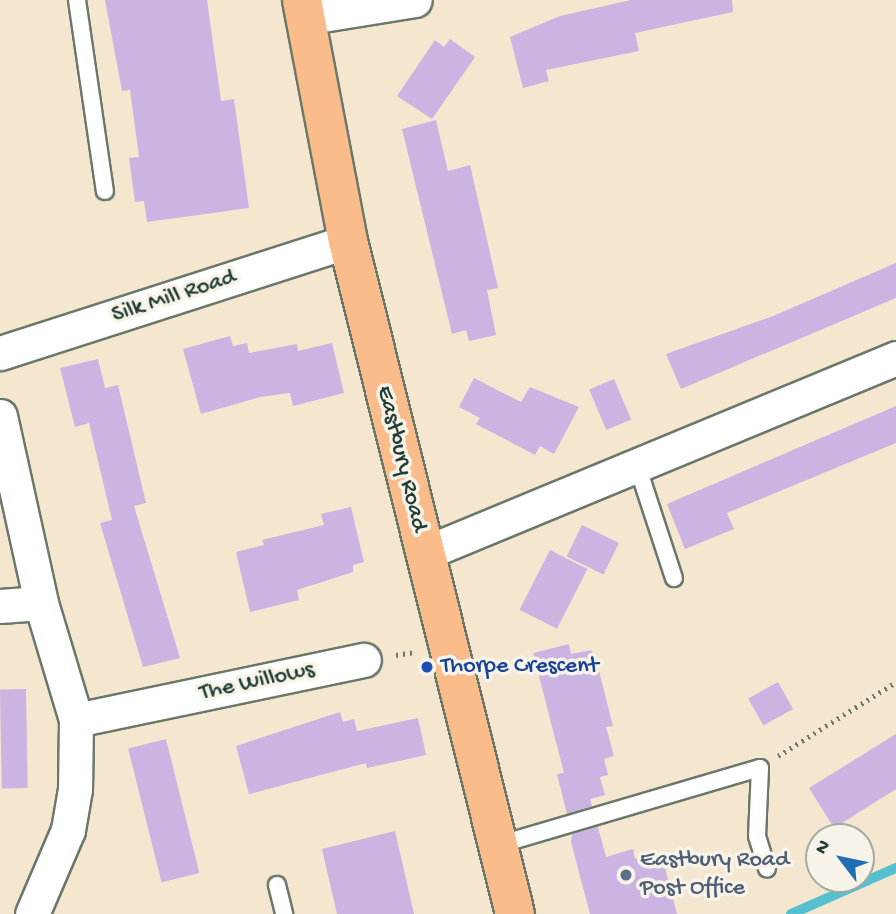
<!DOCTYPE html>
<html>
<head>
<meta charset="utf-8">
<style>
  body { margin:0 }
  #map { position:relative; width:896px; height:914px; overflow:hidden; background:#f4e6cf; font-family:"Gochi Hand",sans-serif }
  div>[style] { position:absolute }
  .stream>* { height:10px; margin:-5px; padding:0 5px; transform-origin:5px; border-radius:5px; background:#55c1ce }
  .building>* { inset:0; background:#cbb3e2; transform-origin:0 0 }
  .path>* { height:4.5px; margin-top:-2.25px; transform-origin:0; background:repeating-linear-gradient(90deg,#6a786a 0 2px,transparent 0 7px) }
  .roads { filter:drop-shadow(2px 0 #6a786a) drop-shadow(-2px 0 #6a786a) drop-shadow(0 2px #6a786a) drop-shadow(0 -2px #6a786a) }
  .lane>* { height:16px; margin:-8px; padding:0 8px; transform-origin:8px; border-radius:8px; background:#fff }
  .street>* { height:33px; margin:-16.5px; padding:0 16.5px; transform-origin:16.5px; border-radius:16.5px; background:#fff }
  .primary>* { height:38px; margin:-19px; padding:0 19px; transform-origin:19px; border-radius:19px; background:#f9bc8a }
  .dots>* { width:19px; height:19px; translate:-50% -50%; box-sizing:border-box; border:4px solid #f7f3e8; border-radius:50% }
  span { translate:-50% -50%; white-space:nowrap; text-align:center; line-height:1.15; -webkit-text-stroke:7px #f7f3e8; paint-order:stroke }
  .street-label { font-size:24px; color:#1f3d34 }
  .transit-label { font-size:24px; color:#164399 }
  .left { translate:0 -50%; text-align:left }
  .service-label { font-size:24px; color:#4e5e75 }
  .north { position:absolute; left:805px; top:823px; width:70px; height:70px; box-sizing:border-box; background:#f7f3e8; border:2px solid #a1aaa0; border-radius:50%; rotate:302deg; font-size:19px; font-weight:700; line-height:28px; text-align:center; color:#1f3d34 }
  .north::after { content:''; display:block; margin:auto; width:24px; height:32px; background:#1f6fb2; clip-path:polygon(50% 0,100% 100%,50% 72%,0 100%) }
</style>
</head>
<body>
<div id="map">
  <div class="stream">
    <i style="left:791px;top:914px;width:115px;rotate:-23.7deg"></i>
  </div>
  <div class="building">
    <i style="clip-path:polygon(105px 0,207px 0,221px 101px,234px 99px,249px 208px,147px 222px,144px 201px,135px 202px,129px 158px,139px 157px,130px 90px,122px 91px)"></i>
    <i style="clip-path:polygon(631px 0,732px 0,733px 12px,635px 33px,639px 51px,546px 70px,549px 81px,523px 88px,510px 37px,560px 16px)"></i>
    <i style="clip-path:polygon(450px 39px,475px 57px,432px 119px,397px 96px,435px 40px,444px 47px)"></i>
    <i style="clip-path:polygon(436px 120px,448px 171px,470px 165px,498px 288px,487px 290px,496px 335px,469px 341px,466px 330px,452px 334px,402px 129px)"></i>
    <i style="clip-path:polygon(896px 263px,896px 298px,681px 389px,666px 354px,773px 316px)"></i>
    <i style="clip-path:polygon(230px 336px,233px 346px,247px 343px,249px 353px,297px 344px,298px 351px,332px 343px,344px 393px,293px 406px,290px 393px,260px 397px,201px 414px,183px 349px)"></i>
    <i style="clip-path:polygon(98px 359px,105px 388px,118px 385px,146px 503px,134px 506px,180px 658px,143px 667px,100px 523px,112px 520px,89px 423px,75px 427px,60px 368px)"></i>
    <i style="clip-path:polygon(474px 378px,521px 402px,530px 387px,579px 407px,554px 454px,540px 446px,535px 455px,476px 424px,480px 418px,459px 407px)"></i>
    <i style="left:614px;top:379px;width:44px;height:27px;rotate:67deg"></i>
    <i style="clip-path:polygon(896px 406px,896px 443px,727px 513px,734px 529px,685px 549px,667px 504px)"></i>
    <i style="clip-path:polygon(351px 507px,364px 562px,353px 565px,353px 572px,297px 590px,299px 600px,250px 612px,236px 552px,264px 545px,262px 540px,324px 525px,321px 514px)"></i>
    <i style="left:582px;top:525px;width:41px;height:35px;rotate:26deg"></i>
    <i style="left:550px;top:550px;width:42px;height:67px;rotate:27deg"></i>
    <i style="clip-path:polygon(569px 644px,571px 654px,591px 650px,598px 667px,613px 726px,606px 727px,614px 756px,604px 759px,608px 775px,600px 777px,605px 795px,590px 799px,592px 806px,567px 814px,557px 774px,564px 773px,533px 653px)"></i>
    <i style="left:778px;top:682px;width:31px;height:34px;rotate:61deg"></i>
    <i style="left:26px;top:689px;width:99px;height:26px;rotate:89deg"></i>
    <i style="clip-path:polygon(340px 712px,343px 722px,354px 719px,357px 731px,418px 718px,426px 755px,367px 768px,366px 763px,249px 794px,236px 746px)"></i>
    <i style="clip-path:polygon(896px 734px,896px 789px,834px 828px,809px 788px)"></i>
    <i style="left:166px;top:739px;width:138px;height:39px;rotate:76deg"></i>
    <i style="clip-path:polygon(598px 827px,606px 857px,633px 849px,635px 859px,661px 852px,677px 914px,590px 914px,571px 842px,572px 834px)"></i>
    <i style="clip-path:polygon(395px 831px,414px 914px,337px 914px,322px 849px)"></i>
  </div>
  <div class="path">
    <i style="left:396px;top:655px;width:19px;rotate:-9deg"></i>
    <i style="left:778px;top:756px;width:139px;rotate:-32.1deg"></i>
  </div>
  <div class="roads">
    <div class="lane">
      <i style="left:77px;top:0;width:193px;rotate:81.7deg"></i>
      <i style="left:637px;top:465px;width:119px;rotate:71.9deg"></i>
      <i style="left:498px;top:845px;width:273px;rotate:-16.4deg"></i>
      <i style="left:760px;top:768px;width:68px;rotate:92.5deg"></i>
      <i style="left:757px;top:836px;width:34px;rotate:73deg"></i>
      <i style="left:277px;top:885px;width:30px;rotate:76deg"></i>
    </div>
    <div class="street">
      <i style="left:303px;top:18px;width:113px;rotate:-9.1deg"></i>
      <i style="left:0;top:353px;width:366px;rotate:-17.8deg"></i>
      <i style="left:0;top:416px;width:191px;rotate:77.6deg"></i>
      <i style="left:41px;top:603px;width:122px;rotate:73.3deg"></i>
      <i style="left:76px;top:720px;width:69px;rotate:90.8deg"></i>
      <i style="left:75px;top:789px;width:42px;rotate:99.7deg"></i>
      <i style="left:68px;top:830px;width:91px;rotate:113.2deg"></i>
      <i style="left:425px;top:553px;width:510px;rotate:-22.49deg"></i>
      <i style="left:0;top:606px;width:41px;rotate:-4.2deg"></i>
      <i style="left:76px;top:720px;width:294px;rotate:-11.8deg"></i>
    </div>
    <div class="primary">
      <i style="left:302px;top:0;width:245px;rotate:79.2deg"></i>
      <i style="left:348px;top:241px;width:693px;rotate:76.06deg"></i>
    </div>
  </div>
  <div class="dots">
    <i style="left:427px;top:667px;background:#1a4fb4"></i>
    <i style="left:626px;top:875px;background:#5c6f8a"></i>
  </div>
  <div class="street-label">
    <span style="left:174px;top:297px;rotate:-18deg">Silk Mill Road</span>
    <span style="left:401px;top:459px;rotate:76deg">Eastbury Road</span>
    <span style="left:257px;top:682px;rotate:-12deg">The Willows</span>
  </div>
  <div class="transit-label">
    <span class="left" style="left:441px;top:667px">Thorpe Crescent</span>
  </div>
  <div class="service-label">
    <span class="left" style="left:640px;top:875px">Eastbury Road<br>Post Office</span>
  </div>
  <div class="north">N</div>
</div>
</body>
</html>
